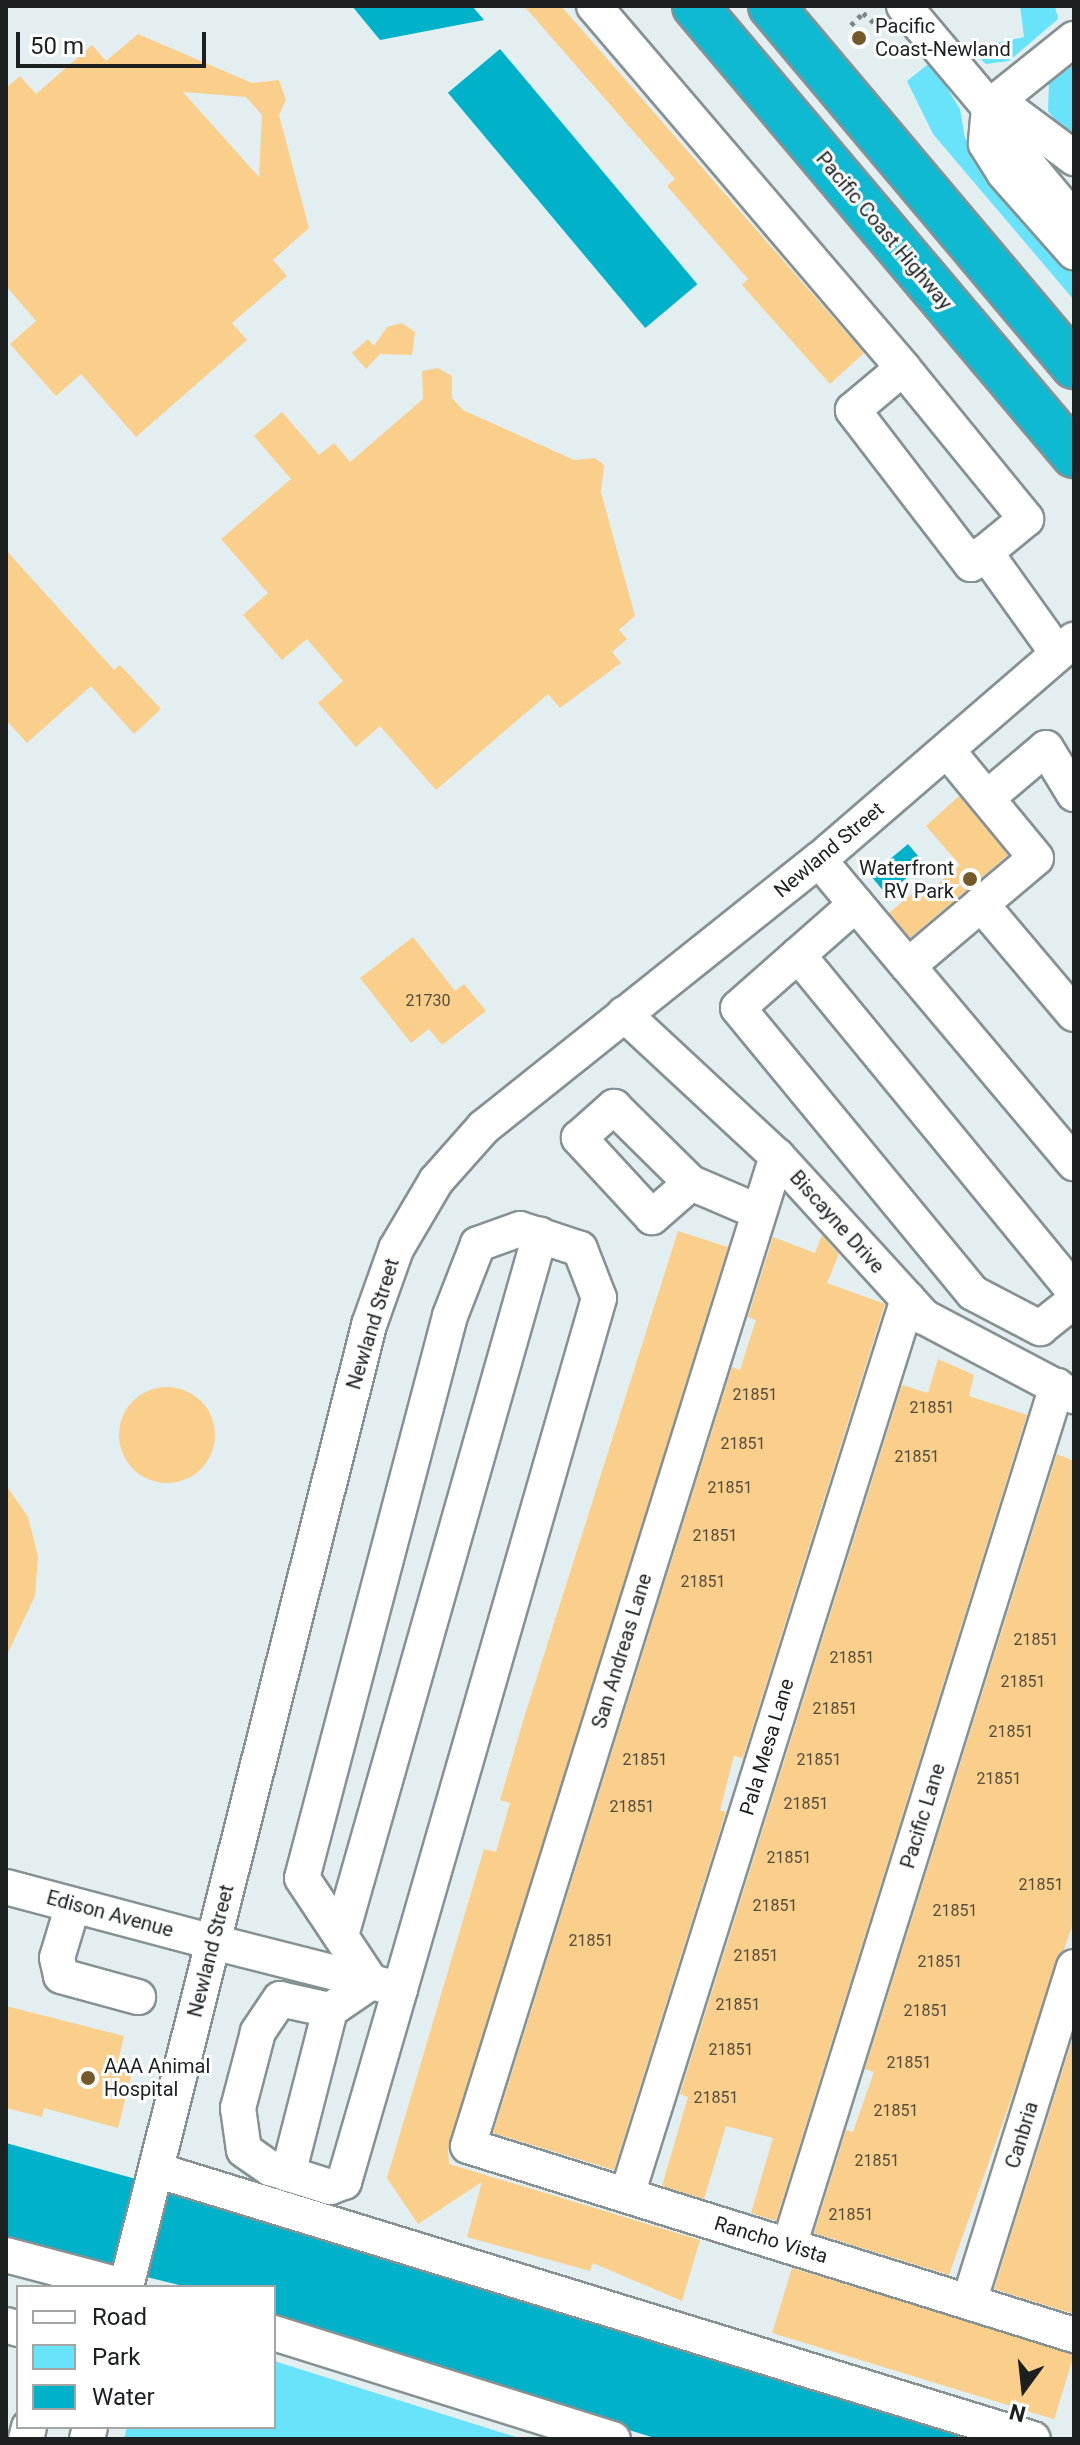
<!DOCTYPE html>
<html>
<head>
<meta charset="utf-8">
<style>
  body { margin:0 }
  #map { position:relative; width:1080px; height:2445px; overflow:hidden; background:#e2eef0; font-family:Roboto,sans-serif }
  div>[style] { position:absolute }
  .green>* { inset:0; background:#69e3fa }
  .water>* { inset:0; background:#00b1ca; transform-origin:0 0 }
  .building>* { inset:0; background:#facf8c; transform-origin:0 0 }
  .round { border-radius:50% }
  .path>* { height:5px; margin-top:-2.5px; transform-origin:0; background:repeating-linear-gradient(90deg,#7e8687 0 4px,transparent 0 10px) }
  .roads { filter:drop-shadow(2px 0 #869193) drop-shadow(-2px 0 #869193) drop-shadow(0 2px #869193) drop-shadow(0 -2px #869193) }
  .minor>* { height:34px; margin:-17px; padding:0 17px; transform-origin:17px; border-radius:17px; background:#fff }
  .highway>* { height:44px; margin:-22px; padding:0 22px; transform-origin:22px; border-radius:22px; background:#0fb9d2 }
  .dots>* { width:22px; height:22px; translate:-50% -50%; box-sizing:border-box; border:4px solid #fff; border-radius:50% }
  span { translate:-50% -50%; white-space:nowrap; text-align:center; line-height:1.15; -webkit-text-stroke:6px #fff; paint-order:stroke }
  .number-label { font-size:16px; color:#544c3c }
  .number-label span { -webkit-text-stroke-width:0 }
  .poi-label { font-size:20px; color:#1c2021 }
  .left { translate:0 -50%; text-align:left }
  .right { translate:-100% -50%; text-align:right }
  .street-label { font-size:20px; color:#1c2021 }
  .frame { position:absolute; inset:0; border:8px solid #1c2021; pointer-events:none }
  .legend { position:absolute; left:16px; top:2285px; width:260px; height:144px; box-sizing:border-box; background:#fff; border:2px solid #a4a6a6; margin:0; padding:10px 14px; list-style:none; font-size:24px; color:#1c2021 }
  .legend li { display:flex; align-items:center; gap:16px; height:40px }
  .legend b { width:40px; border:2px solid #a4a6a6 }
  .north { position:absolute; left:984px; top:2349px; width:80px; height:80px; -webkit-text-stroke:6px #fff; paint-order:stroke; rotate:195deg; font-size:22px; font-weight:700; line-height:32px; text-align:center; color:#1c2021 }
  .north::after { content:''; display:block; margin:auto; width:28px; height:36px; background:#1c2021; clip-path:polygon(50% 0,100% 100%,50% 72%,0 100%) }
  .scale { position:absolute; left:16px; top:32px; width:190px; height:36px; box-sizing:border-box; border:4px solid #1c2021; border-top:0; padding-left:10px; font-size:24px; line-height:28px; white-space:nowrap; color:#1c2021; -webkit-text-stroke:6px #fff; paint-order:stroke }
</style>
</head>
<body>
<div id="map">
  <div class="green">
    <i style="clip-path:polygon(1020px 6px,1055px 6px,1058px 19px,1009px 61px,986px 64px,969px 49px,1024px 37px)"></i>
    <i style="clip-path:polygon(1074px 53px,1074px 144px,1048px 111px,1049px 82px)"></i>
    <i style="clip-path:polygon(931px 62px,960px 109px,965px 138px,1074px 267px,1074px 300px,933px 134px,907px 81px)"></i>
    <i style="clip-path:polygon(274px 2361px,522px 2439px,124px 2439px,127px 2427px,274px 2427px)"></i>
  </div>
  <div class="water">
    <i style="clip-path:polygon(352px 6px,472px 6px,484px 20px,380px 40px)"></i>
    <i style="left:500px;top:49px;width:307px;height:68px;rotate:50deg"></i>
    <i style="left:908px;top:844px;width:25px;height:49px;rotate:50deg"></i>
    <i style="clip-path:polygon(6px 2143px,179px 2191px,983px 2439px,658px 2439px,274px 2320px,274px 2287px,187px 2287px,6px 2242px)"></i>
  </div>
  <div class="building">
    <i style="clip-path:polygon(524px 6px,561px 6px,864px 353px,830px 384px,742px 285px,748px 279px,667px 186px,675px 179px)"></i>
    <i style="clip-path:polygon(evenodd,138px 34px,252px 83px,279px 80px,286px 100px,279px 115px,309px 228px,273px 260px,287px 276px,232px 323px,247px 340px,136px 437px,81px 374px,56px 396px,10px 344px,36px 321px,6px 286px,6px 88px,20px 76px,36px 94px,92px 45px,106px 61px,138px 34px,183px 92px,246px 97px,262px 115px,259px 177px,183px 92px)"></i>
    <i style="clip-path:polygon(402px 323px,415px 332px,412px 355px,380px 354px,366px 369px,352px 353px,368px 339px,374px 346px,387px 327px)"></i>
    <i style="clip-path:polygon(438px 368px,452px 376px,452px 398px,463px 410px,574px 460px,595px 458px,604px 465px,601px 492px,635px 616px,619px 630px,627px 639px,612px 652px,621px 663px,560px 708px,548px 694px,436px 790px,380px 726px,356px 747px,318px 703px,343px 681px,307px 639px,282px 660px,243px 615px,268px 593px,221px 539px,291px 479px,254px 436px,282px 412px,319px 455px,334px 443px,350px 462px,423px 399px,422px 371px)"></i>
    <i style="clip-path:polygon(6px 550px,114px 670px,120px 665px,161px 709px,134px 734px,91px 686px,27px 743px,6px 720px)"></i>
    <i style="clip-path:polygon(959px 796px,1008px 855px,910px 938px,889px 913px,913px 893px,919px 900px,960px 865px,926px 826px)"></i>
    <i style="clip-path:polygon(413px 937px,455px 991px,464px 984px,486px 1011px,442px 1045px,429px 1029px,411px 1043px,360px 978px)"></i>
    <i style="clip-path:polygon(678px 1231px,728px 1247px,448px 2150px,449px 2164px,700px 2240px,682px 2301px,593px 2263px,590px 2271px,467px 2237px,482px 2182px,418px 2224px,387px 2178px,484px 1849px,496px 1852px,510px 1803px,500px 1800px,524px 1718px)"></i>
    <i style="clip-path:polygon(822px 1235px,839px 1254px,827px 1283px,885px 1304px,743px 1758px,734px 1756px,720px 1810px,726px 1812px,614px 2170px,493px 2133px,732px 1367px,740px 1370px,756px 1320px,748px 1317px,773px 1237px,815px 1253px)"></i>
    <i style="clip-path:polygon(938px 1359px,974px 1375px,969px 1396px,1027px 1415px,776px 2221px,751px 2213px,773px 2138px,726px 2126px,704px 2199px,662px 2186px,688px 2097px,680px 2094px,902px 1385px,928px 1393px)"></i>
    <i class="round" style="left:119px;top:1387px;width:96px;height:96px"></i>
    <i style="clip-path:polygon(1057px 1454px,1074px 1461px,1074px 1921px,949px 2275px,814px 2233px,846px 2130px,853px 2132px,874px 2072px,865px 2069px)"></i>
    <i style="clip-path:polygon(6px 1485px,28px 1517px,38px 1556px,35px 1596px,6px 1657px)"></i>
    <i style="clip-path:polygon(6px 2006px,124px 2036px,118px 2061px,134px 2065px,118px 2128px,44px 2108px,42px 2117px,6px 2108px)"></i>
    <i style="clip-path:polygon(1074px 2034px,1074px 2314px,994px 2289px)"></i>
    <i style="left:792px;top:2268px;width:295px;height:68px;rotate:17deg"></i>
  </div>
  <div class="path">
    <i style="left:851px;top:25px;width:17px;rotate:-45deg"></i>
    <i style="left:863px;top:13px;width:28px;rotate:41deg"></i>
  </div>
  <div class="roads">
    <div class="minor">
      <i style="left:594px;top:6px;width:476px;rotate:49.5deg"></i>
      <i style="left:904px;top:6px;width:132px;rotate:49.9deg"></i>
      <i style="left:989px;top:107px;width:37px;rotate:95deg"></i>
      <i style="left:986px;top:144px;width:34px;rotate:58deg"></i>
      <i style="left:1004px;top:173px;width:106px;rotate:48.5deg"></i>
      <i style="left:989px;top:107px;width:109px;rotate:-38.7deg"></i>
      <i style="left:989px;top:107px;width:18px;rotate:3deg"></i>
      <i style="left:1007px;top:108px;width:84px;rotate:36.7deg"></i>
      <i style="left:1005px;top:137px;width:108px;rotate:50.3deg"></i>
      <i style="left:903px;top:368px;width:195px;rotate:50.8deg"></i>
      <i style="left:1026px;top:519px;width:71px;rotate:140.7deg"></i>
      <i style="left:971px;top:564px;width:194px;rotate:-127.5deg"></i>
      <i style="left:853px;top:410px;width:65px;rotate:-40deg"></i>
      <i style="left:985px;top:552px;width:125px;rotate:54.4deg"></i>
      <i style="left:987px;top:798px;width:77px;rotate:-40.3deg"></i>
      <i style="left:1046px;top:748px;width:54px;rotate:58.7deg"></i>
      <i style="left:819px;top:860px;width:138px;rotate:50deg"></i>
      <i style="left:908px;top:966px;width:167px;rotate:-40.2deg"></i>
      <i style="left:1036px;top:858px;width:140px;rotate:-129.5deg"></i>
      <i style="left:856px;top:904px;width:157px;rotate:138.6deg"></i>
      <i style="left:738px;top:1008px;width:369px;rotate:50.5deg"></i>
      <i style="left:973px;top:1293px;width:76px;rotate:27.6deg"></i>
      <i style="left:1040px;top:1328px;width:43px;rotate:-38.5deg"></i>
      <i style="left:981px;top:904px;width:144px;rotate:49.8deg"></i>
      <i style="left:798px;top:955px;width:435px;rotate:50.6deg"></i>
      <i style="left:908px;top:966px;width:258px;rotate:49.9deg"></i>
      <i style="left:624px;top:1014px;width:209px;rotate:42.9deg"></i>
      <i style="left:777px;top:1156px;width:218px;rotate:47.6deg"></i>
      <i style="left:924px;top:1317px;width:170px;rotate:27.8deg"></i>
      <i style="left:777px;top:1156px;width:1037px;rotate:107.33deg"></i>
      <i style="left:468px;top:2146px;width:635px;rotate:17.32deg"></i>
      <i style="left:691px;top:1183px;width:52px;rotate:138.9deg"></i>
      <i style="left:652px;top:1217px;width:108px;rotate:-132.7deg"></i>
      <i style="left:579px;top:1138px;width:47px;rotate:-41.5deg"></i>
      <i style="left:614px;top:1107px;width:108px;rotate:44.6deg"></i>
      <i style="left:691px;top:1183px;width:74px;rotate:23.1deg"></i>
      <i style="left:6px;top:1887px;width:214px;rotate:14.9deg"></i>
      <i style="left:213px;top:1942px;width:163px;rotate:14.2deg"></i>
      <i style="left:371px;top:1982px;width:30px;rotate:14deg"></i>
      <i style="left:400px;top:1989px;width:719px;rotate:-73.93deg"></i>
      <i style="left:599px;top:1298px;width:53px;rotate:-111.2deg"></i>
      <i style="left:580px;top:1249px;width:63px;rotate:-161.6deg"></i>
      <i style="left:520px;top:1229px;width:45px;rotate:160.3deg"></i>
      <i style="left:478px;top:1244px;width:77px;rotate:111.3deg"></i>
      <i style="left:450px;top:1316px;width:581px;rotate:104.75deg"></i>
      <i style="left:302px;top:1878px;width:125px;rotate:56.4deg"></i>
      <i style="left:371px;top:1982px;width:50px;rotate:145.7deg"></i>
      <i style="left:330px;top:2010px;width:51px;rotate:-167.6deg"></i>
      <i style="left:280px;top:1999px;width:40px;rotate:124deg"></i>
      <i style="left:258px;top:2032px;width:79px;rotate:104.7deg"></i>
      <i style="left:238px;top:2108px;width:42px;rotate:81.9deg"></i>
      <i style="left:244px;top:2150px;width:32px;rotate:35deg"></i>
      <i style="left:270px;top:2168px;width:63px;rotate:17.6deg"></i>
      <i style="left:330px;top:2187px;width:15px;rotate:-20deg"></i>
      <i style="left:344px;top:2182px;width:201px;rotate:-73.8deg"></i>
      <i style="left:73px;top:1905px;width:55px;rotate:106.8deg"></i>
      <i style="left:57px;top:1958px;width:18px;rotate:77deg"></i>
      <i style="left:61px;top:1976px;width:80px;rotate:15.3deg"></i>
      <i style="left:342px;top:1932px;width:725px;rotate:-74.14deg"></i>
      <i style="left:156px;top:2170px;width:917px;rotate:17.05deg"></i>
      <i style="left:288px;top:2174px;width:169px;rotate:-75.6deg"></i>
      <i style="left:627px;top:2195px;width:939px;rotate:-72.59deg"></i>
      <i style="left:789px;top:2246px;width:901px;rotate:-72.69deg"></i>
      <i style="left:6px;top:2255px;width:125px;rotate:14.8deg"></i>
      <i style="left:126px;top:2287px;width:992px;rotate:-75.82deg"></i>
      <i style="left:369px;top:1325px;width:81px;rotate:-70.4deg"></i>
      <i style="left:396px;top:1249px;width:79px;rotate:-59.5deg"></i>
      <i style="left:436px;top:1181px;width:72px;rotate:-48.4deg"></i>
      <i style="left:484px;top:1127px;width:428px;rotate:-38.6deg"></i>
      <i style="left:819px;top:860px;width:337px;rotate:-40.8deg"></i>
      <i style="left:969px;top:2302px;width:351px;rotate:-72.6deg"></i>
      <i style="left:6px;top:2325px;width:13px;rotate:18deg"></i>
      <i style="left:274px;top:2333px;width:355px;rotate:17.4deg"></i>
      <i style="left:26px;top:2439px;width:12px;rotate:-76deg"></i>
      <i style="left:87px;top:2439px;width:12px;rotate:-76deg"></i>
    </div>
    <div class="highway">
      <i style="left:695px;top:6px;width:588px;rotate:49.83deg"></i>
      <i style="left:771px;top:6px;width:471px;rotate:49.9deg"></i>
    </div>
  </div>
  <div class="dots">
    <i style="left:859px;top:38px;background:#74592b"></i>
    <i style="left:970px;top:879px;background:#74592b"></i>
    <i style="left:88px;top:2078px;background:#74592b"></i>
  </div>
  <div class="number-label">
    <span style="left:428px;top:1001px">21730</span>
    <span style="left:755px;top:1395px">21851</span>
    <span style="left:932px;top:1408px">21851</span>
    <span style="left:743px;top:1444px">21851</span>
    <span style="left:917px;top:1457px">21851</span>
    <span style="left:730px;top:1488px">21851</span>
    <span style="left:715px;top:1536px">21851</span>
    <span style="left:703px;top:1582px">21851</span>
    <span style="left:1036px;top:1640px">21851</span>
    <span style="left:852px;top:1658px">21851</span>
    <span style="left:1023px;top:1682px">21851</span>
    <span style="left:835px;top:1709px">21851</span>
    <span style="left:1011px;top:1732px">21851</span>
    <span style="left:645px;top:1760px">21851</span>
    <span style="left:819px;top:1760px">21851</span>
    <span style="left:999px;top:1779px">21851</span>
    <span style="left:806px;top:1804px">21851</span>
    <span style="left:632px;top:1807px">21851</span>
    <span style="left:789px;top:1858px">21851</span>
    <span style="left:1041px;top:1885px">21851</span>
    <span style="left:775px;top:1906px">21851</span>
    <span style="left:955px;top:1911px">21851</span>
    <span style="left:591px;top:1941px">21851</span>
    <span style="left:756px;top:1956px">21851</span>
    <span style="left:940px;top:1962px">21851</span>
    <span style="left:738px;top:2005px">21851</span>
    <span style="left:926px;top:2011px">21851</span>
    <span style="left:731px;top:2050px">21851</span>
    <span style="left:909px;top:2063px">21851</span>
    <span style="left:716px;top:2098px">21851</span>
    <span style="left:896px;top:2111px">21851</span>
    <span style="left:877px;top:2161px">21851</span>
    <span style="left:851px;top:2215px">21851</span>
  </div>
  <div class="poi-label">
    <span class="left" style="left:875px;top:38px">Pacific<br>Coast-Newland</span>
    <span class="right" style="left:954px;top:880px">Waterfront<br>RV Park</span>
    <span class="left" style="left:104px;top:2078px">AAA Animal<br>Hospital</span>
  </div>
  <div class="street-label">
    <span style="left:884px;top:231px;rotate:50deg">Pacific Coast Highway</span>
    <span style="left:829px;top:850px;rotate:-40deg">Newland Street</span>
    <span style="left:837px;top:1222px;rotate:48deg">Biscayne Drive</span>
    <span style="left:373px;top:1324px;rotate:-73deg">Newland Street</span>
    <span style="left:622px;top:1651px;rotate:-73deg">San Andreas Lane</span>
    <span style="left:767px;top:1747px;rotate:-73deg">Pala Mesa Lane</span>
    <span style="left:923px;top:1816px;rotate:-73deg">Pacific Lane</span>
    <span style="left:110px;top:1914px;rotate:15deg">Edison Avenue</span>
    <span style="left:211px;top:1951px;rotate:-76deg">Newland Street</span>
    <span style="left:1022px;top:2135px;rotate:-73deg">Canbria</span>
    <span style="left:771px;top:2240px;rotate:17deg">Rancho Vista</span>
  </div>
  <div class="frame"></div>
  <ul class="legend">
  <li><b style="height:10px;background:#fff"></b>Road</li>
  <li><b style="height:22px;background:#69e3fa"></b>Park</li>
  <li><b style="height:22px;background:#00b1ca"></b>Water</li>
  </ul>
  <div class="north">N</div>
  <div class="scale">50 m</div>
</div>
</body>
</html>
